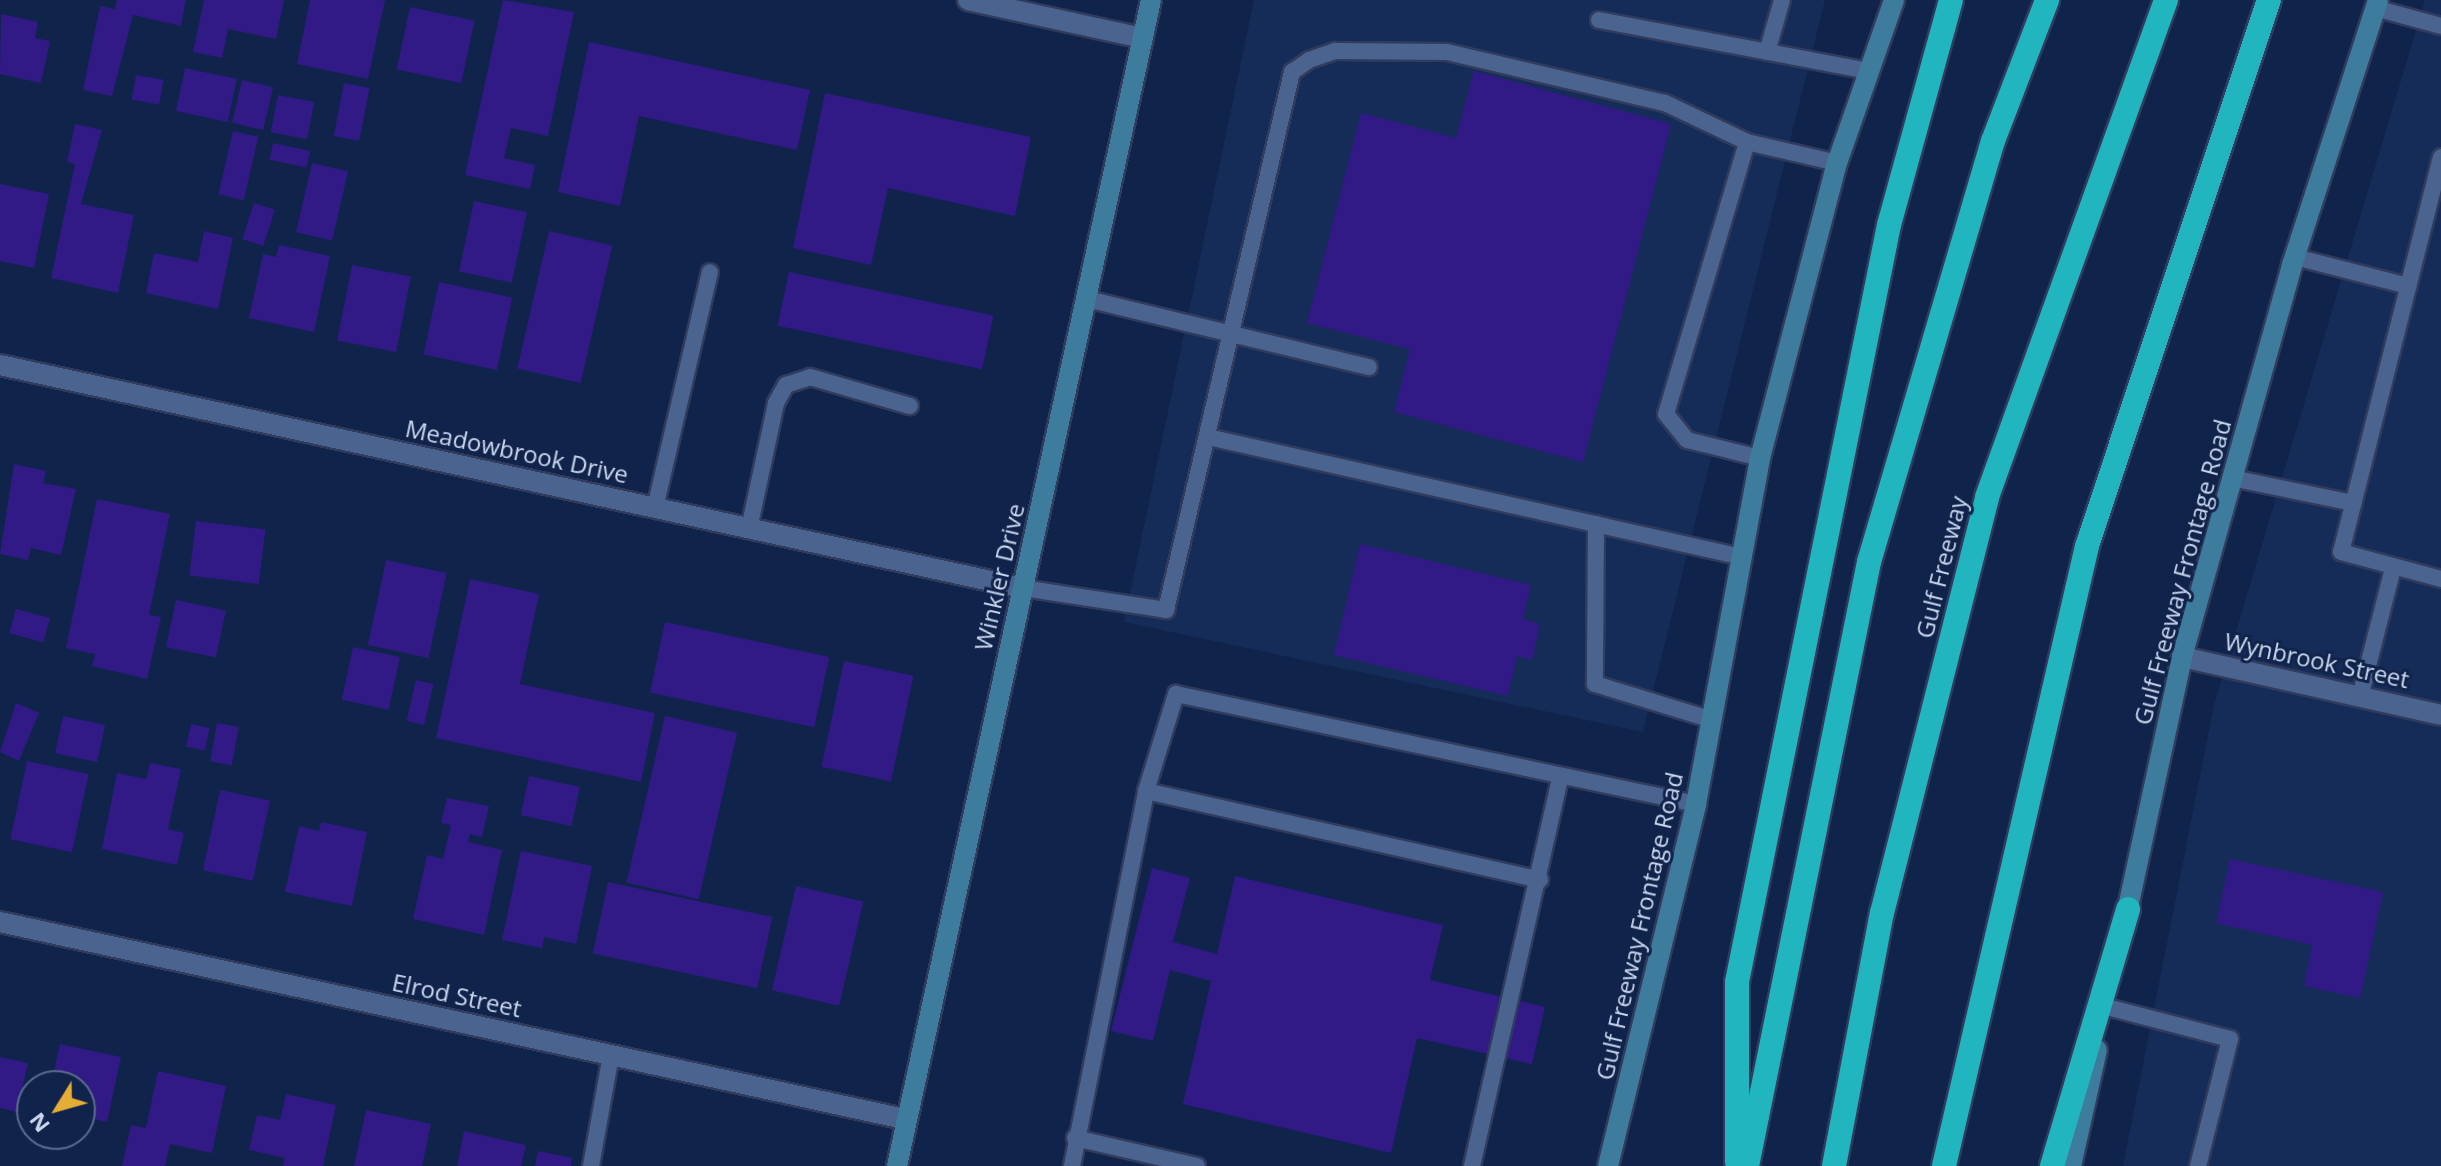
<!DOCTYPE html>
<html>
<head>
<meta charset="utf-8">
<style>
  body { margin:0 }
  #map { position:relative; width:2441px; height:1166px; overflow:hidden; background:#10234a; font-family:"Open Sans",sans-serif }
  div>[style] { position:absolute }
  .built>* { inset:0; background:#162c58 }
  .building>* { inset:0; background:#311a86; transform-origin:0 0 }
  .roads { filter:drop-shadow(2px 0 #303b5d) drop-shadow(-2px 0 #303b5d) drop-shadow(0 2px #303b5d) drop-shadow(0 -2px #303b5d) }
  .lane>* { height:16px; margin:-8px; padding:0 8px; transform-origin:8px; border-radius:8px; background:#4b638f }
  .street>* { height:20px; margin:-10px; padding:0 10px; transform-origin:10px; border-radius:10px; background:#4b638f }
  .secondary>* { height:20px; margin:-10px; padding:0 10px; transform-origin:10px; border-radius:10px; background:#3e7c9d }
  .highway>* { height:24px; margin:-12px; padding:0 12px; transform-origin:12px; border-radius:12px; background:#21b5bf }
  span { translate:-50% -50%; white-space:nowrap; text-align:center; line-height:1.15; -webkit-text-stroke:6px #10234a; paint-order:stroke }
  .street-label { font-size:24px; color:#c9d7f0 }
  .north { position:absolute; left:16px; top:1070px; width:80px; height:80px; box-sizing:border-box; background:#10234a; border:2px solid #5a6b8c; border-radius:50%; rotate:233deg; font-size:22px; font-weight:700; line-height:32px; text-align:center; color:#c9d7f0 }
  .north::after { content:''; display:block; margin:auto; width:28px; height:36px; background:#e5ad35; clip-path:polygon(50% 0,100% 100%,50% 72%,0 100%) }
</style>
</head>
<body>
<div id="map">
  <div class="built">
    <i style="clip-path:polygon(1254px 0,1825px 0,1643px 732px,1124px 622px)"></i>
    <i style="clip-path:polygon(2425px 0,2441px 0,2441px 1166px,2123px 1166px,2214px 705px)"></i>
  </div>
  <div class="building">
    <i style="clip-path:polygon(117px 0,186px 0,181px 26px,133px 15px,112px 96px,83px 90px,100px 6px,115px 9px)"></i>
    <i style="clip-path:polygon(204px 0,284px 0,276px 39px,228px 29px,222px 58px,193px 52px)"></i>
    <i style="clip-path:polygon(310px 0,385px 0,368px 79px,297px 64px)"></i>
    <i style="clip-path:polygon(503px 0,574px 12px,548px 136px,511px 128px,504px 158px,535px 165px,530px 189px,465px 175px)"></i>
    <i style="left:410px;top:7px;width:66px;height:64px;rotate:12deg"></i>
    <i style="clip-path:polygon(1px 14px,38px 22px,35px 38px,50px 41px,41px 83px,0 74px)"></i>
    <i style="clip-path:polygon(589px 42px,810px 90px,797px 150px,639px 116px,620px 206px,558px 192px)"></i>
    <i style="left:185px;top:68px;width:53px;height:44px;rotate:12deg"></i>
    <i style="clip-path:polygon(1474px 71px,1671px 124px,1583px 462px,1394px 412px,1410px 349px,1307px 323px,1361px 113px,1456px 138px)"></i>
    <i style="left:136px;top:75px;width:28px;height:25px;rotate:10deg"></i>
    <i style="left:242px;top:80px;width:32px;height:44px;rotate:13deg"></i>
    <i style="left:344px;top:83px;width:26px;height:54px;rotate:11deg"></i>
    <i style="clip-path:polygon(825px 93px,1031px 137px,1015px 216px,888px 188px,871px 265px,793px 248px)"></i>
    <i style="left:278px;top:95px;width:37px;height:38px;rotate:11deg"></i>
    <i style="clip-path:polygon(75px 124px,102px 130px,81px 204px,134px 215px,118px 293px,51px 278px,75px 164px,67px 162px)"></i>
    <i style="left:233px;top:131px;width:26px;height:65px;rotate:13deg"></i>
    <i style="left:273px;top:143px;width:38px;height:17px;rotate:12deg"></i>
    <i style="left:312px;top:163px;width:37px;height:71px;rotate:13deg"></i>
    <i style="clip-path:polygon(0 184px,49px 194px,34px 268px,0 261px)"></i>
    <i style="left:474px;top:201px;width:54px;height:72px;rotate:12deg"></i>
    <i style="left:254px;top:203px;width:22px;height:38px;rotate:18deg"></i>
    <i style="clip-path:polygon(204px 231px,233px 238px,218px 309px,146px 293px,154px 253px,198px 262px)"></i>
    <i style="left:549px;top:231px;width:65px;height:141px;rotate:13deg"></i>
    <i style="clip-path:polygon(279px 245px,330px 256px,314px 332px,249px 318px,263px 254px,276px 257px)"></i>
    <i style="left:352px;top:265px;width:60px;height:77px;rotate:11deg"></i>
    <i style="left:789px;top:272px;width:209px;height:55px;rotate:12deg"></i>
    <i style="left:439px;top:282px;width:75px;height:74px;rotate:12deg"></i>
    <i style="clip-path:polygon(14px 464px,46px 471px,43px 483px,76px 489px,61px 555px,31px 548px,28px 560px,0 554px)"></i>
    <i style="clip-path:polygon(97px 499px,170px 514px,149px 615px,161px 617px,147px 679px,92px 666px,95px 654px,66px 648px)"></i>
    <i style="left:196px;top:521px;width:70px;height:55px;rotate:7deg"></i>
    <i style="clip-path:polygon(1360px 544px,1531px 585px,1523px 619px,1540px 624px,1532px 660px,1517px 656px,1508px 696px,1334px 655px)"></i>
    <i style="left:386px;top:560px;width:62px;height:87px;rotate:12deg"></i>
    <i style="clip-path:polygon(470px 579px,539px 594px,520px 684px,655px 713px,641px 782px,436px 738px)"></i>
    <i style="left:176px;top:600px;width:51px;height:48px;rotate:12deg"></i>
    <i style="left:16px;top:609px;width:35px;height:25px;rotate:15deg"></i>
    <i style="left:665px;top:622px;width:168px;height:72px;rotate:12deg"></i>
    <i style="left:353px;top:647px;width:48px;height:54px;rotate:12deg"></i>
    <i style="left:844px;top:661px;width:71px;height:108px;rotate:12deg"></i>
    <i style="left:416px;top:680px;width:18px;height:42px;rotate:13deg"></i>
    <i style="clip-path:polygon(16px 703px,39px 713px,19px 761px,0 752px)"></i>
    <i style="left:63px;top:716px;width:43px;height:38px;rotate:12deg"></i>
    <i style="left:665px;top:716px;width:74px;height:171px;rotate:13deg"></i>
    <i style="left:217px;top:723px;width:22px;height:39px;rotate:10deg"></i>
    <i style="left:191px;top:724px;width:19px;height:23px;rotate:12deg"></i>
    <i style="left:27px;top:761px;width:63px;height:80px;rotate:12deg"></i>
    <i style="clip-path:polygon(150px 763px,181px 769px,168px 829px,184px 833px,177px 865px,102px 849px,117px 773px,146px 779px)"></i>
    <i style="left:529px;top:776px;width:52px;height:40px;rotate:12deg"></i>
    <i style="left:220px;top:790px;width:51px;height:82px;rotate:12deg"></i>
    <i style="clip-path:polygon(447px 798px,489px 806px,482px 837px,470px 834px,468px 842px,502px 850px,484px 935px,413px 919px,427px 855px,443px 859px,451px 825px,441px 823px)"></i>
    <i style="clip-path:polygon(321px 822px,367px 832px,352px 906px,285px 892px,299px 826px,319px 831px)"></i>
    <i style="clip-path:polygon(521px 851px,592px 866px,576px 944px,544px 937px,542px 948px,502px 940px)"></i>
    <i style="clip-path:polygon(2230px 859px,2383px 892px,2360px 998px,2304px 986px,2312px 945px,2216px 923px)"></i>
    <i style="clip-path:polygon(1152px 868px,1190px 878px,1173px 942px,1217px 954px,1235px 876px,1443px 925px,1430px 980px,1545px 1007px,1532px 1064px,1417px 1038px,1391px 1153px,1183px 1104px,1211px 981px,1170px 970px,1153px 1041px,1111px 1031px)"></i>
    <i style="left:608px;top:882px;width:168px;height:73px;rotate:12deg"></i>
    <i style="left:796px;top:886px;width:69px;height:107px;rotate:13deg"></i>
    <i style="clip-path:polygon(60px 1044px,121px 1057px,107px 1122px,80px 1116px,80px 1086px,51px 1086px)"></i>
    <i style="clip-path:polygon(0 1057px,28px 1063px,17px 1112px,0 1108px)"></i>
    <i style="clip-path:polygon(158px 1071px,226px 1086px,212px 1153px,170px 1144px,165px 1166px,122px 1166px,131px 1125px,146px 1128px)"></i>
    <i style="clip-path:polygon(286px 1094px,336px 1105px,323px 1166px,283px 1166px,285px 1158px,249px 1150px,257px 1115px,280px 1120px)"></i>
    <i style="clip-path:polygon(366px 1110px,431px 1124px,422px 1166px,354px 1166px)"></i>
    <i style="clip-path:polygon(464px 1131px,526px 1145px,521px 1166px,457px 1166px)"></i>
    <i style="clip-path:polygon(538px 1151px,572px 1158px,571px 1166px,535px 1166px)"></i>
  </div>
  <div class="roads">
    <div class="lane">
      <i style="left:2375px;top:8px;width:68px;rotate:15.3deg"></i>
      <i style="left:1599px;top:20px;width:275px;rotate:10.7deg"></i>
      <i style="left:1767px;top:52px;width:54px;rotate:-73.9deg"></i>
      <i style="left:2441px;top:157px;width:407px;rotate:104.2deg"></i>
      <i style="left:2341px;top:552px;width:104px;rotate:15.1deg"></i>
      <i style="left:2295px;top:257px;width:117px;rotate:14.4deg"></i>
      <i style="left:1087px;top:299px;width:290px;rotate:13.6deg"></i>
      <i style="left:1208px;top:437px;width:547px;rotate:12.67deg"></i>
      <i style="left:1760px;top:458px;width:75px;rotate:-166.1deg"></i>
      <i style="left:1687px;top:440px;width:33px;rotate:-129deg"></i>
      <i style="left:1666px;top:414px;width:284px;rotate:-73.4deg"></i>
      <i style="left:1747px;top:142px;width:92px;rotate:13.1deg"></i>
      <i style="left:2232px;top:478px;width:124px;rotate:11.7deg"></i>
      <i style="left:655px;top:508px;width:242px;rotate:-76.9deg"></i>
      <i style="left:1596px;top:524px;width:160px;rotate:90.4deg"></i>
      <i style="left:1595px;top:684px;width:122px;rotate:17.1deg"></i>
      <i style="left:749px;top:529px;width:129px;rotate:-77.9deg"></i>
      <i style="left:776px;top:403px;width:21px;rotate:-61deg"></i>
      <i style="left:786px;top:385px;width:25px;rotate:-18deg"></i>
      <i style="left:810px;top:377px;width:104px;rotate:16.2deg"></i>
      <i style="left:1023px;top:588px;width:145px;rotate:8.7deg"></i>
      <i style="left:1166px;top:610px;width:553px;rotate:-76.82deg"></i>
      <i style="left:1292px;top:72px;width:21px;rotate:-35deg"></i>
      <i style="left:1309px;top:60px;width:28px;rotate:-19deg"></i>
      <i style="left:1335px;top:51px;width:112px;rotate:0.5deg"></i>
      <i style="left:1447px;top:52px;width:224px;rotate:13.2deg"></i>
      <i style="left:1665px;top:103px;width:91px;rotate:25.4deg"></i>
      <i style="left:2361px;top:693px;width:129px;rotate:-75.6deg"></i>
      <i style="left:1146px;top:791px;width:404px;rotate:12.7deg"></i>
      <i style="left:2107px;top:1007px;width:127px;rotate:14.6deg"></i>
      <i style="left:2230px;top:1039px;width:131px;rotate:104.1deg"></i>
      <i style="left:1075px;top:1138px;width:125px;rotate:12.9deg"></i>
      <i style="left:591px;top:1166px;width:113px;rotate:-79.8deg"></i>
      <i style="left:1072px;top:1166px;width:382px;rotate:-78.8deg"></i>
      <i style="left:1146px;top:791px;width:102px;rotate:-72.8deg"></i>
      <i style="left:1176px;top:694px;width:532px;rotate:11.94deg"></i>
      <i style="left:1472px;top:1166px;width:398px;rotate:-77.2deg"></i>
    </div>
    <div class="street">
      <i style="left:968px;top:0;width:179px;rotate:12.3deg"></i>
      <i style="left:0;top:365px;width:1047px;rotate:12.3deg"></i>
      <i style="left:2182px;top:657px;width:265px;rotate:12.6deg"></i>
      <i style="left:0;top:922px;width:925px;rotate:12.29deg"></i>
    </div>
    <div class="secondary">
      <i style="left:2125px;top:921px;width:270px;rotate:-77.8deg"></i>
      <i style="left:2182px;top:657px;width:407px;rotate:-74.3deg"></i>
      <i style="left:2292px;top:265px;width:279px;rotate:-72deg"></i>
      <i style="left:897px;top:1166px;width:1193px;rotate:-77.71deg"></i>
      <i style="left:1608px;top:1166px;width:373px;rotate:-76.3deg"></i>
      <i style="left:1696px;top:804px;width:352px;rotate:-79.5deg"></i>
      <i style="left:1760px;top:458px;width:305px;rotate:-75.4deg"></i>
      <i style="left:1837px;top:163px;width:173px;rotate:-70.7deg"></i>
      <i style="left:2071px;top:1166px;width:119px;rotate:-77.4deg"></i>
    </div>
    <div class="highway">
      <i style="left:1737px;top:1162px;width:180px;rotate:-90deg"></i>
      <i style="left:1737px;top:982px;width:772px;rotate:-78.65deg"></i>
      <i style="left:1889px;top:225px;width:233px;rotate:-74.6deg"></i>
      <i style="left:1747px;top:1166px;width:616px;rotate:-78.58deg"></i>
      <i style="left:1869px;top:562px;width:439px;rotate:-73.6deg"></i>
      <i style="left:1993px;top:141px;width:151px;rotate:-69deg"></i>
      <i style="left:1834px;top:1166px;width:258px;rotate:-79.3deg"></i>
      <i style="left:1882px;top:913px;width:429px;rotate:-75.8deg"></i>
      <i style="left:1987px;top:497px;width:528px;rotate:-70.19deg"></i>
      <i style="left:1944px;top:1166px;width:636px;rotate:-77.01deg"></i>
      <i style="left:2087px;top:546px;width:576px;rotate:-71.57deg"></i>
      <i style="left:2052px;top:1166px;width:268px;rotate:-73.5deg"></i>
    </div>
  </div>
  <div class="street-label">
    <span style="left:517px;top:451px;rotate:12deg">Meadowbrook Drive</span>
    <span style="left:1941px;top:567px;rotate:-76deg">Gulf Freeway</span>
    <span style="left:2182px;top:572px;rotate:-75deg">Gulf Freeway Frontage Road</span>
    <span style="left:999px;top:577px;rotate:-77deg">Winkler Drive</span>
    <span style="left:2317px;top:660px;rotate:12deg">Wynbrook Street</span>
    <span style="left:1639px;top:926px;rotate:-77deg">Gulf Freeway Frontage Road</span>
    <span style="left:457px;top:995px;rotate:12deg">Elrod Street</span>
  </div>
  <div class="north">N</div>
</div>
</body>
</html>
